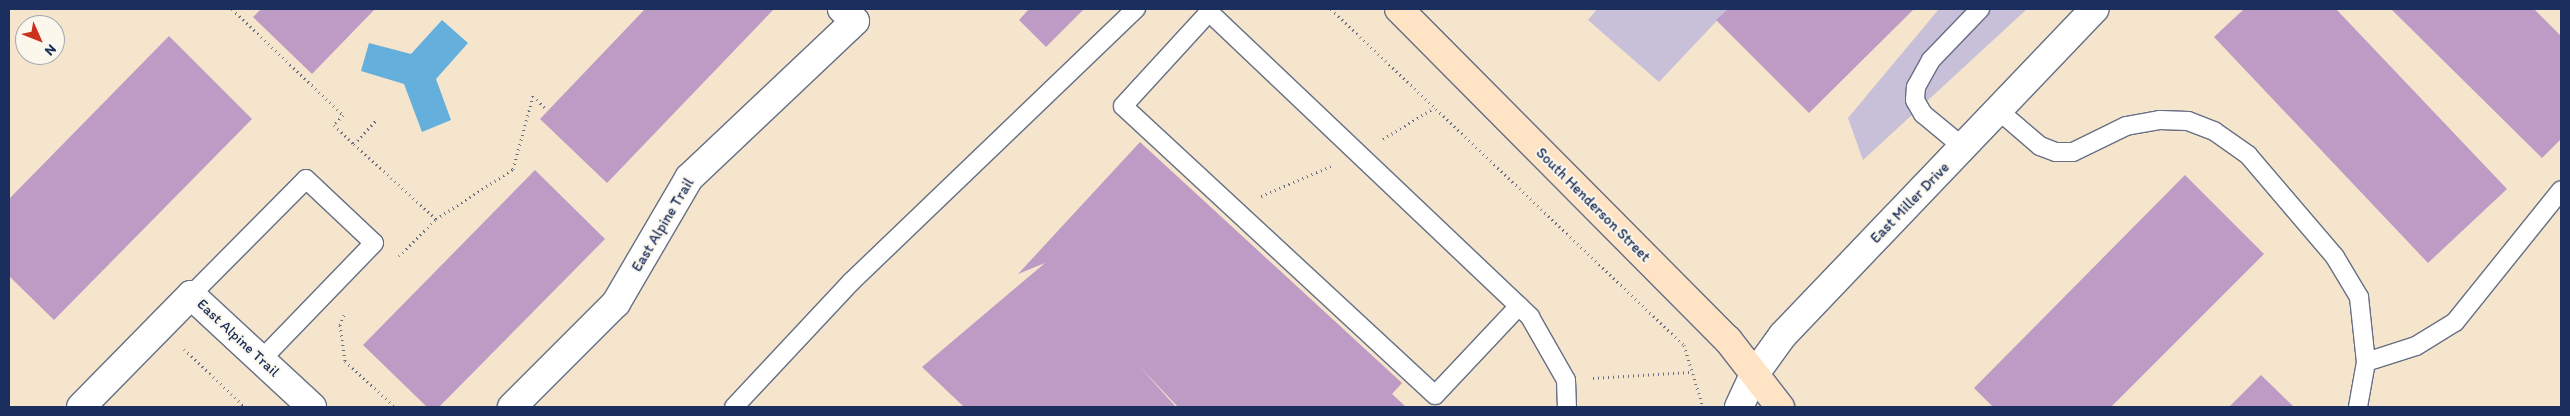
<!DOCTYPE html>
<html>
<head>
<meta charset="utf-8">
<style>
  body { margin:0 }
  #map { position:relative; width:2570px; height:416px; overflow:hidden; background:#f5e5cd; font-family:Itim,sans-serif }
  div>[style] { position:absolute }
  .industrial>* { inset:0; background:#c8bfd8 }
  .water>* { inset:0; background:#65afdd }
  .building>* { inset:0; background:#be9bc5 }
  .path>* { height:3px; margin-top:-1.5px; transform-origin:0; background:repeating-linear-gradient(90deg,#676f85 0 1px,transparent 0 5px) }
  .roads { filter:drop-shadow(1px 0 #676f85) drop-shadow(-1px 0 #676f85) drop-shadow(0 1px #676f85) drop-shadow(0 -1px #676f85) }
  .lane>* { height:18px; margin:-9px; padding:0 9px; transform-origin:9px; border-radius:9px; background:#fff }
  .street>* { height:28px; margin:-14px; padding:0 14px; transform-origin:14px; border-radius:14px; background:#fff }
  .secondary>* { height:28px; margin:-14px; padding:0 14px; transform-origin:14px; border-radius:14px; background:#fee4c5 }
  span { translate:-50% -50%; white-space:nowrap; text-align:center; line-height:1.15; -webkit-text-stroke:4px #fbf7ec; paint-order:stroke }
  .street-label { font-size:15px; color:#1b2f5e }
  .frame { position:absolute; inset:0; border:10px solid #1b2f5e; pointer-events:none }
  .north { position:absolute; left:15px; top:15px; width:50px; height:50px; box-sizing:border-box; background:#fbf7ec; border:1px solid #a1a7b3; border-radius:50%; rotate:134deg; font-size:14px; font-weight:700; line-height:20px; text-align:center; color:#1b2f5e }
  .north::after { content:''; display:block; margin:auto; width:18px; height:22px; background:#c8321e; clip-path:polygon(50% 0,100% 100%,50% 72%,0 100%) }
</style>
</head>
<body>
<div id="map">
  <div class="industrial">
    <i style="clip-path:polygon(1597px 9px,1728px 9px,1659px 82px,1588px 20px)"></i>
    <i style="clip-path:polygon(1939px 9px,2027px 9px,1863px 160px,1848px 118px)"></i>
  </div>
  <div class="water">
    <i style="clip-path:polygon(442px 20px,468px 43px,436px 79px,451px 120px,422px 132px,404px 84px,361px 71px,369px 43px,411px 54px)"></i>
  </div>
  <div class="building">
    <i style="clip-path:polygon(261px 9px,375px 9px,312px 74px,253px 17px)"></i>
    <i style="clip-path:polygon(645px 9px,774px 9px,607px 183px,540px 119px)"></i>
    <i style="clip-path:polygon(1029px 9px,1084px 9px,1046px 47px,1019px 20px)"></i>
    <i style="clip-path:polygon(1728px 9px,1914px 9px,1809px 113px,1716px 20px)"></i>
    <i style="clip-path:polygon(2244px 9px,2336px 9px,2507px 189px,2428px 263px,2214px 37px)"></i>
    <i style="clip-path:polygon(2391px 9px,2534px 9px,2561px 36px,2561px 139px,2542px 158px)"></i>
    <i style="clip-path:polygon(169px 36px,252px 119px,54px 320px,9px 276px,9px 199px)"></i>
    <i style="clip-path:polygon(1140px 142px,1402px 383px,1392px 394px,1406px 407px,1178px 407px,1139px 366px,1176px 407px,964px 407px,922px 367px,1045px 263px,1018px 274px)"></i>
    <i style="clip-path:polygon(535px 170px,605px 239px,439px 407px,427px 407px,363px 345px)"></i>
    <i style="clip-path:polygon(2185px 175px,2264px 254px,2111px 407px,1993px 407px,1974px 388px)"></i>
    <i style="clip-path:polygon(2261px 375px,2294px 407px,2229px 407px)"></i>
  </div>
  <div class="path">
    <i style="left:232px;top:9px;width:153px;rotate:43.7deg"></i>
    <i style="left:343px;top:115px;width:13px;rotate:132deg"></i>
    <i style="left:334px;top:125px;width:28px;rotate:44deg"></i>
    <i style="left:354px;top:144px;width:33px;rotate:-47deg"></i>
    <i style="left:1331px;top:9px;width:487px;rotate:43.6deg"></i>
    <i style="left:1684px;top:345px;width:65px;rotate:73deg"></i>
    <i style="left:1383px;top:139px;width:60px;rotate:-31.3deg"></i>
    <i style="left:354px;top:144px;width:111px;rotate:42.4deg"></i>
    <i style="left:436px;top:219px;width:92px;rotate:-33deg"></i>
    <i style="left:513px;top:169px;width:76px;rotate:-74.7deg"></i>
    <i style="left:533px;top:96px;width:16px;rotate:45deg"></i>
    <i style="left:1261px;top:196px;width:76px;rotate:-23.2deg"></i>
    <i style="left:399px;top:256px;width:52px;rotate:-45deg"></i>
    <i style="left:344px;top:315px;width:11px;rotate:112deg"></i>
    <i style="left:340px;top:325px;width:36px;rotate:82deg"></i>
    <i style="left:345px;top:361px;width:68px;rotate:42.6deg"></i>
    <i style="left:184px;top:349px;width:84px;rotate:43.6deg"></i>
    <i style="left:1593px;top:378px;width:97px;rotate:-3.5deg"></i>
  </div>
  <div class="roads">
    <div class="lane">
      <i style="left:1998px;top:110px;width:55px;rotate:40.6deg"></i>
      <i style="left:2040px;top:146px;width:17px;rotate:21deg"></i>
      <i style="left:2056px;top:152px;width:17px"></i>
      <i style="left:2073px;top:152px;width:59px;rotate:-26.1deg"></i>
      <i style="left:2126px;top:126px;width:35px;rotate:-10deg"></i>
      <i style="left:2160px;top:120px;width:28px;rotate:2deg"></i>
      <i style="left:2188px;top:121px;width:28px;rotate:21deg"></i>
      <i style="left:2214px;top:131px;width:42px;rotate:35.2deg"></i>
      <i style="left:2248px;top:155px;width:134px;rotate:49.5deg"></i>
      <i style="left:2335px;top:257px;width:47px;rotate:59deg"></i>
      <i style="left:2359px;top:297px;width:65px;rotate:83.9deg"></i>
      <i style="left:2366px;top:362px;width:46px;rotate:100.1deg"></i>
      <i style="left:1963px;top:147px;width:52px;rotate:-140.5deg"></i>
      <i style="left:1923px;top:114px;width:16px;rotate:-120deg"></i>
      <i style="left:1915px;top:100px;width:13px;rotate:-86deg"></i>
      <i style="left:1916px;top:87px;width:31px;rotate:-61deg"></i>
      <i style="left:1931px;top:60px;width:71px;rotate:-46.1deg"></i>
      <i style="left:191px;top:295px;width:163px;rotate:-45.2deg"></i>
      <i style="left:306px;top:179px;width:93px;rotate:43.3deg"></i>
      <i style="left:374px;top:243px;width:161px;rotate:134deg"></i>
      <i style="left:1519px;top:306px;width:122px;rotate:133.3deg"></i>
      <i style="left:1435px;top:395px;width:425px;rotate:-137.2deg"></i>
      <i style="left:1123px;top:106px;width:127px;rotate:-47.5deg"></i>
      <i style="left:1209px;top:12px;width:443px;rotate:43.5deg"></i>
      <i style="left:1530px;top:317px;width:73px;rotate:60.3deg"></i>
      <i style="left:1566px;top:380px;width:27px;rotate:88deg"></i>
      <i style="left:2366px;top:362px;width:52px;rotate:-17.7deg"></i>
      <i style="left:2416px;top:346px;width:46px;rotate:-31.6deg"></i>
      <i style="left:2455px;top:322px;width:169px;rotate:-51.2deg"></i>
      <i style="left:734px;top:407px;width:171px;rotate:-46.9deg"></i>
      <i style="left:851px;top:282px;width:395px;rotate:-43.8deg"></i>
    </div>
    <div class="street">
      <i style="left:81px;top:407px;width:157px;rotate:-45.5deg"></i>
      <i style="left:191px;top:295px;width:165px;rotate:42.8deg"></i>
      <i style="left:512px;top:407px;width:147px;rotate:-45deg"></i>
      <i style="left:616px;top:303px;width:145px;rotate:-59.7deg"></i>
      <i style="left:689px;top:178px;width:228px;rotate:-43.4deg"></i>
      <i style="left:855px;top:21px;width:18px;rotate:-137deg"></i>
      <i style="left:1739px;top:407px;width:35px;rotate:-65deg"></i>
      <i style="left:1754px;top:375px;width:49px;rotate:-54.1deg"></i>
      <i style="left:1783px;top:335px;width:451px;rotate:-46.3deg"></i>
    </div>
    <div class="secondary">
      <i style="left:1399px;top:9px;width:467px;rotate:45.2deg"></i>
      <i style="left:1728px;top:340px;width:85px;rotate:52.2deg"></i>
    </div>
  </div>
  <div class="street-label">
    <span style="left:1910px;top:203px;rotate:-46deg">East Miller Drive</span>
    <span style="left:1593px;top:205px;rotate:45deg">South Henderson Street</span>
    <span style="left:663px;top:225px;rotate:-59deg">East Alpine Trail</span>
    <span style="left:238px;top:338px;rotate:43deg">East Alpine Trail</span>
  </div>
  <div class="frame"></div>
  <div class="north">N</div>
</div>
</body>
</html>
